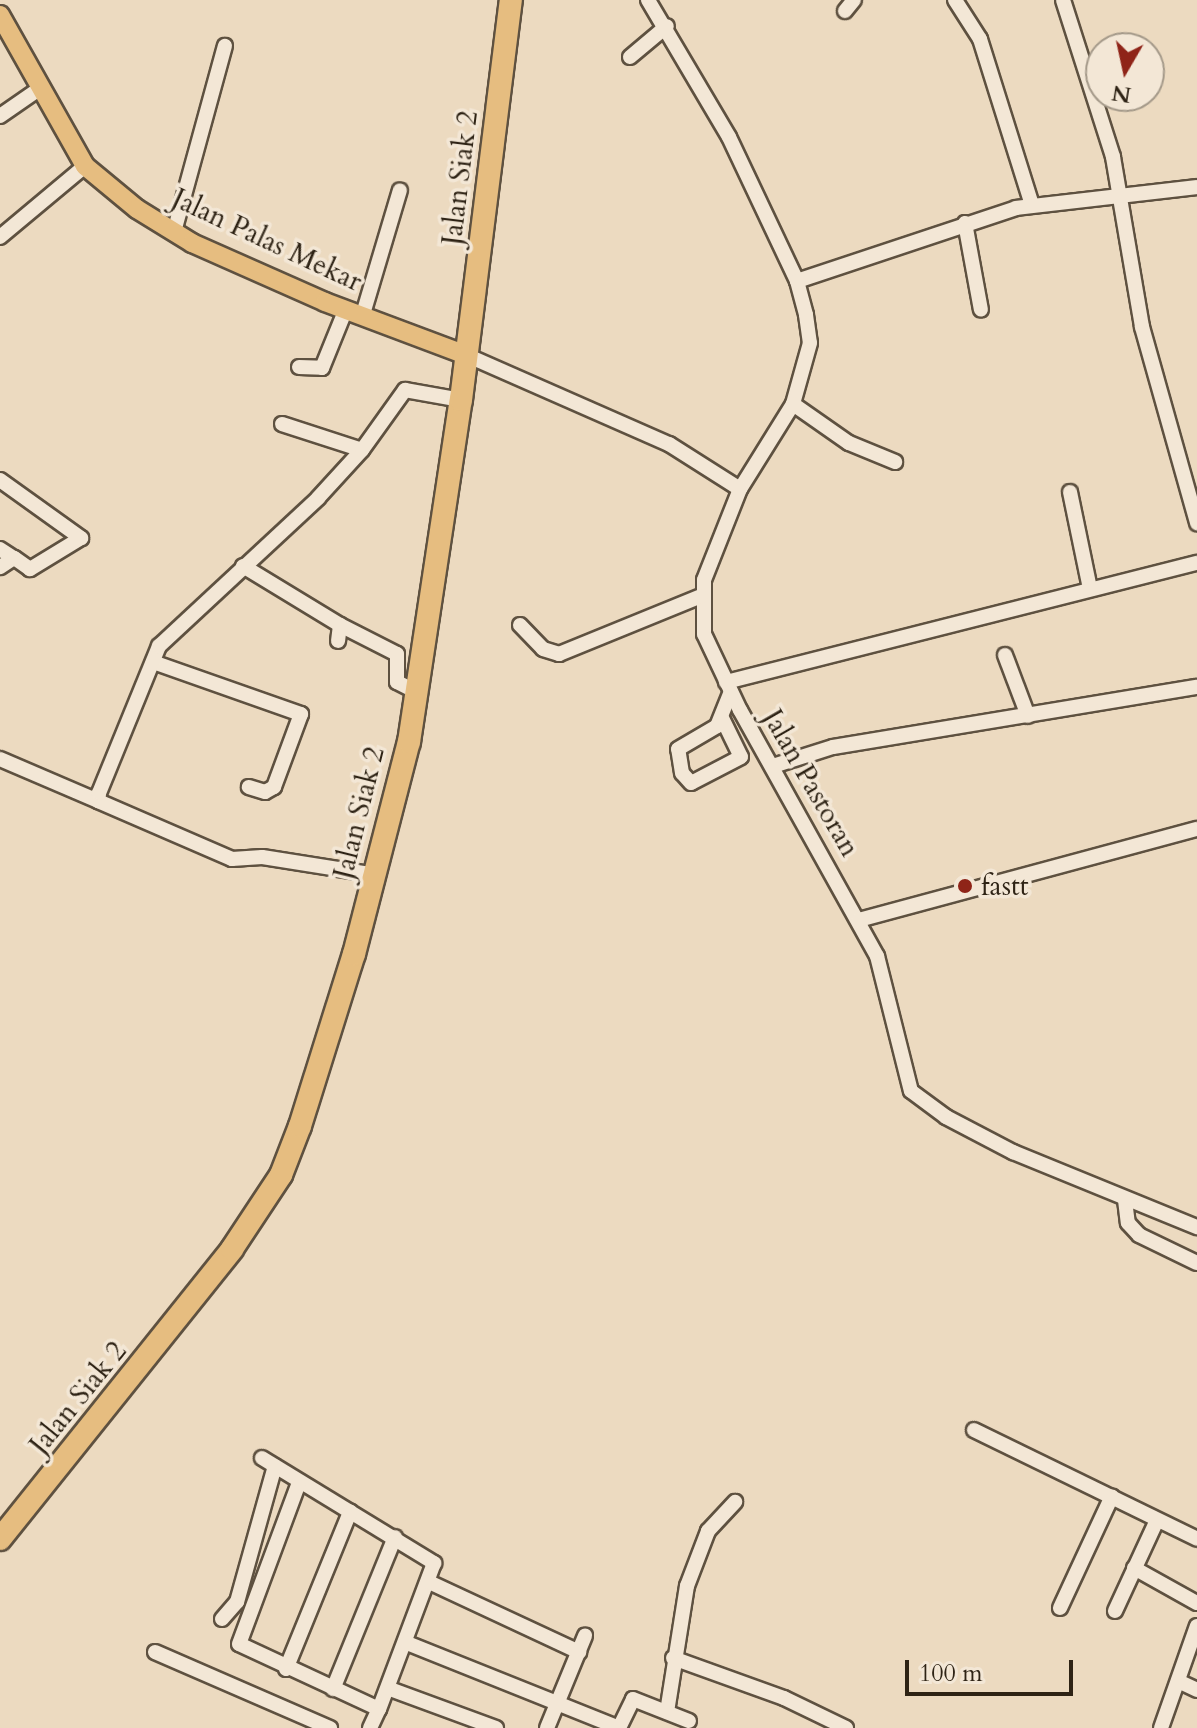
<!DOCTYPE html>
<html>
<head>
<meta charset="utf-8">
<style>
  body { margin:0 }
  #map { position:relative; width:1197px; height:1728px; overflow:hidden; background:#ecdac0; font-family:Cardo,serif }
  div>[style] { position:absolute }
  .roads { filter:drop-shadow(2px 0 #5e5140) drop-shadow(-2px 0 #5e5140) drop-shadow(0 2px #5e5140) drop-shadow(0 -2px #5e5140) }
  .minor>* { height:14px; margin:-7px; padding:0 7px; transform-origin:7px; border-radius:7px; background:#f3e7d6 }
  .major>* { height:18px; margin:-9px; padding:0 9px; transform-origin:9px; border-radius:9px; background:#e6bd80 }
  .highway>* { height:22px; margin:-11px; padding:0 11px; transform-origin:11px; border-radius:11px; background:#e6bd80 }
  .dots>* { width:22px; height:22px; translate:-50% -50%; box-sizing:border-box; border:4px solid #f3e7d6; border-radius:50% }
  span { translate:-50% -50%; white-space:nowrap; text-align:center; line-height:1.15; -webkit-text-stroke:7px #f3e7d6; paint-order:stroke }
  .street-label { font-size:28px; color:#2e2315 }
  .poi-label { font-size:28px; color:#2e2315 }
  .left { translate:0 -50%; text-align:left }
  .north { position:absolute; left:1085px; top:32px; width:80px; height:80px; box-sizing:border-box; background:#f3e7d6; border:2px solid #a49989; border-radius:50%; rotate:189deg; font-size:22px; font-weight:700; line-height:32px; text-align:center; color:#2e2315 }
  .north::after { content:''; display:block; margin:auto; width:28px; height:36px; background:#8f2418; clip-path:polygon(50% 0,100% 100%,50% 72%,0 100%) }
  .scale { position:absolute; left:905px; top:1660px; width:168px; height:36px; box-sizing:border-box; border:4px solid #2e2315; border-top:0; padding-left:10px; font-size:24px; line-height:28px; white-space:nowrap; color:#2e2315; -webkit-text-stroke:6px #f3e7d6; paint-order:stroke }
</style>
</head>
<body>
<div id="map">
  <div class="roads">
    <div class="minor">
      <i style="left:648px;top:0;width:159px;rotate:59.4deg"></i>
      <i style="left:729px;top:137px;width:159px;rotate:64.7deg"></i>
      <i style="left:797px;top:281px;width:35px;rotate:75deg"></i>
      <i style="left:806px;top:315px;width:28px;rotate:82deg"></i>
      <i style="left:810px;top:343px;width:63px;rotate:105.6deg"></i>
      <i style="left:793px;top:404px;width:100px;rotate:121.9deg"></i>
      <i style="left:955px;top:0;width:46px;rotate:57.3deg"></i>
      <i style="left:980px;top:39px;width:174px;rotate:72.6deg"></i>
      <i style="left:1063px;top:0;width:165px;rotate:72.3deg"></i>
      <i style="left:1113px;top:157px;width:172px;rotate:80.3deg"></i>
      <i style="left:1142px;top:327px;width:204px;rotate:74.3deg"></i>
      <i style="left:845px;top:11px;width:14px;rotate:-51deg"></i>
      <i style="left:630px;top:57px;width:48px;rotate:-40deg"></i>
      <i style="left:0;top:116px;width:47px;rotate:-34.7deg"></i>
      <i style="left:965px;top:223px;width:88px;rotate:79.6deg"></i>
      <i style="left:174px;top:232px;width:193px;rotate:-74.7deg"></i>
      <i style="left:0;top:237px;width:111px;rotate:-39.9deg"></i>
      <i style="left:797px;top:281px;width:231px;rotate:-18.4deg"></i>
      <i style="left:1016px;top:208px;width:182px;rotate:-6.6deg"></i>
      <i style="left:363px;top:314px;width:129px;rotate:-73.4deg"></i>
      <i style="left:466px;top:355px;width:222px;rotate:23.7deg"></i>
      <i style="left:669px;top:444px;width:84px;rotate:32.4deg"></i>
      <i style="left:740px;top:489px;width:98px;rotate:111.6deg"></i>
      <i style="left:704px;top:580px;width:54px;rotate:90deg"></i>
      <i style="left:704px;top:634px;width:84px;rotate:64.7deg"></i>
      <i style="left:740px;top:710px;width:282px;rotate:60.9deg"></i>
      <i style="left:877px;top:956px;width:139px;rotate:75.9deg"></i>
      <i style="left:911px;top:1091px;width:44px;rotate:36.6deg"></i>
      <i style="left:946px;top:1117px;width:76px;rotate:27.6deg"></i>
      <i style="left:1013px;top:1152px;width:199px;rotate:22.2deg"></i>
      <i style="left:299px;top:367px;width:23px;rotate:2deg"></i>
      <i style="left:322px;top:368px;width:64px;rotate:-67.9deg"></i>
      <i style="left:793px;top:404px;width:68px;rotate:34.9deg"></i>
      <i style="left:849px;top:443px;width:50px;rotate:22.4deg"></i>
      <i style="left:282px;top:424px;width:84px;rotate:18deg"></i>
      <i style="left:0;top:480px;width:100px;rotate:35.6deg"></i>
      <i style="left:81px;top:538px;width:60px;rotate:148.7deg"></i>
      <i style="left:30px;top:569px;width:19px;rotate:-145deg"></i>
      <i style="left:1070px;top:492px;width:99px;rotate:78.3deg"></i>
      <i style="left:0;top:549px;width:17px;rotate:33deg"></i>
      <i style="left:14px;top:558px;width:17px;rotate:147deg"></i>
      <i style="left:243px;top:566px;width:114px;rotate:31.3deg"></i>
      <i style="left:340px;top:625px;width:16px;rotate:97deg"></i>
      <i style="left:340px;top:625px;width:64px;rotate:27deg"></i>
      <i style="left:397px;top:654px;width:28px;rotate:90deg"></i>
      <i style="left:397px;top:682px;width:22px;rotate:27deg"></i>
      <i style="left:520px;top:625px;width:33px;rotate:46deg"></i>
      <i style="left:543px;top:649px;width:17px;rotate:17deg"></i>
      <i style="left:559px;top:654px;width:153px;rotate:-22.2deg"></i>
      <i style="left:1005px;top:655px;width:65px;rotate:69.3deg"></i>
      <i style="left:153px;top:662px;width:157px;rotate:19.4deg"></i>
      <i style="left:301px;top:714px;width:78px;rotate:110.3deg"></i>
      <i style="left:274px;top:787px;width:10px;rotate:151deg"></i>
      <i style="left:265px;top:792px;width:17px;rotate:-163deg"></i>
      <i style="left:726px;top:682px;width:486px;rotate:-14.2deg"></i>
      <i style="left:722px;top:718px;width:43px;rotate:64deg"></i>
      <i style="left:741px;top:757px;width:56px;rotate:152.5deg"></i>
      <i style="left:691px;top:783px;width:13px;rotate:-132deg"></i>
      <i style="left:682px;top:773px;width:24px;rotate:-99deg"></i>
      <i style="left:678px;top:749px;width:45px;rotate:-30.5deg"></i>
      <i style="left:717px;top:726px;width:37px;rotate:-68deg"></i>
      <i style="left:0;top:759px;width:107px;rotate:23.2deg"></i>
      <i style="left:773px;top:766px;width:63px;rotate:-17.6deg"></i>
      <i style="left:833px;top:747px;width:369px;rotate:-9.4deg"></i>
      <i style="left:376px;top:875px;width:115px;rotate:-171deg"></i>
      <i style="left:262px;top:857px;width:30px;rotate:176deg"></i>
      <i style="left:232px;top:859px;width:146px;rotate:-156.6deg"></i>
      <i style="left:98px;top:801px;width:8px;rotate:-83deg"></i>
      <i style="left:99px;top:793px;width:159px;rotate:-67.8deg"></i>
      <i style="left:159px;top:646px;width:217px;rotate:-42.9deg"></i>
      <i style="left:318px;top:498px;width:65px;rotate:-47.5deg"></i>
      <i style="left:362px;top:450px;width:74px;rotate:-54.4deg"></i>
      <i style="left:405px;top:390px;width:57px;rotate:10.1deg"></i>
      <i style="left:859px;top:920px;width:350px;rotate:-15.1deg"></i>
      <i style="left:1125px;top:1200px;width:23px;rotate:83deg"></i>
      <i style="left:1128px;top:1223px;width:16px;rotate:47deg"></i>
      <i style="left:1139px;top:1235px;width:64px;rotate:25.8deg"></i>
      <i style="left:974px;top:1430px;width:248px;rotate:26deg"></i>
      <i style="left:262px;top:1458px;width:202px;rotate:31.4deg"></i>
      <i style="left:434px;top:1563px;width:156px;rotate:110.6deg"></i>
      <i style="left:379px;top:1709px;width:154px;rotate:-155.1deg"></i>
      <i style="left:239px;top:1644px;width:172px;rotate:-69.6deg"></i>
      <i style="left:1134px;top:1568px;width:72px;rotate:29.1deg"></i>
      <i style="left:429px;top:1582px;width:166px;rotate:25deg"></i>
      <i style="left:1060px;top:1608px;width:123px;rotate:-65.1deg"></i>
      <i style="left:1115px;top:1611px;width:100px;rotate:-65.2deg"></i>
      <i style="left:222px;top:1619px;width:23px;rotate:-49deg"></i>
      <i style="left:237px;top:1602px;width:141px;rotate:-74.4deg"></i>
      <i style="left:407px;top:1643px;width:228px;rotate:21.8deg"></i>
      <i style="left:155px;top:1652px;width:191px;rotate:23.5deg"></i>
      <i style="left:673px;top:1658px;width:118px;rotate:19.8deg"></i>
      <i style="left:784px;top:1698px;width:69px;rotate:25.8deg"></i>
      <i style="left:286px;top:1669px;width:170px;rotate:-67.8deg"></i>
      <i style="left:1178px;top:1681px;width:21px;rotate:25deg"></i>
      <i style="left:333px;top:1689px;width:164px;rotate:-67.8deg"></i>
      <i style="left:390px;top:1689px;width:113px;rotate:20.2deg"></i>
      <i style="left:667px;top:1712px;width:128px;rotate:-81deg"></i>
      <i style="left:687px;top:1586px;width:59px;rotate:-69.1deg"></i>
      <i style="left:708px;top:1531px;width:40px;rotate:-47deg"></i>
      <i style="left:370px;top:1728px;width:21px;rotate:-65deg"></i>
      <i style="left:547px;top:1728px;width:100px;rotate:-67.6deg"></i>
      <i style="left:619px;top:1728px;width:32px;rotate:-64deg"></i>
      <i style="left:633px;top:1699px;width:60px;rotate:21.4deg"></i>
      <i style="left:1161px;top:1728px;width:108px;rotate:-70.6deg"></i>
    </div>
    <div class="major">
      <i style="left:0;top:15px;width:173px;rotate:60.6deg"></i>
      <i style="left:85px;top:166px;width:67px;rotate:39.6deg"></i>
      <i style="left:137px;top:209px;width:65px;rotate:31.7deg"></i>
      <i style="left:192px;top:243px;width:145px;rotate:23.9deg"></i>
      <i style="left:325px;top:302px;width:151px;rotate:20.6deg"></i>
    </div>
    <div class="highway">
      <i style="left:0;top:1539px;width:371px;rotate:-51.3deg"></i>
      <i style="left:232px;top:1249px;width:89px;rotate:-56.5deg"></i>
      <i style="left:281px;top:1175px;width:53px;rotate:-68.8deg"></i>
      <i style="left:300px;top:1126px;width:180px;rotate:-72.6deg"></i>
      <i style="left:354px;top:954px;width:219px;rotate:-75.5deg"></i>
      <i style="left:409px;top:742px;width:346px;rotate:-81.4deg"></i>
      <i style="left:461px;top:400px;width:403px;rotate:-82.9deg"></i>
    </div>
  </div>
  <div class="dots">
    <i style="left:965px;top:886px;background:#8f2418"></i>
  </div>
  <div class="street-label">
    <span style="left:460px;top:178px;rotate:-83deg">Jalan Siak 2</span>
    <span style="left:267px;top:240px;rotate:25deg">Jalan Palas Mekar</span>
    <span style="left:811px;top:783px;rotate:60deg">Jalan Pastoran</span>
    <span style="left:359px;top:813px;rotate:-76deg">Jalan Siak 2</span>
    <span style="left:78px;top:1398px;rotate:-51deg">Jalan Siak 2</span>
  </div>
  <div class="poi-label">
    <span class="left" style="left:981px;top:886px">fastt</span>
  </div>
  <div class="north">N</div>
  <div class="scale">100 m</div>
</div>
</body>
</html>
